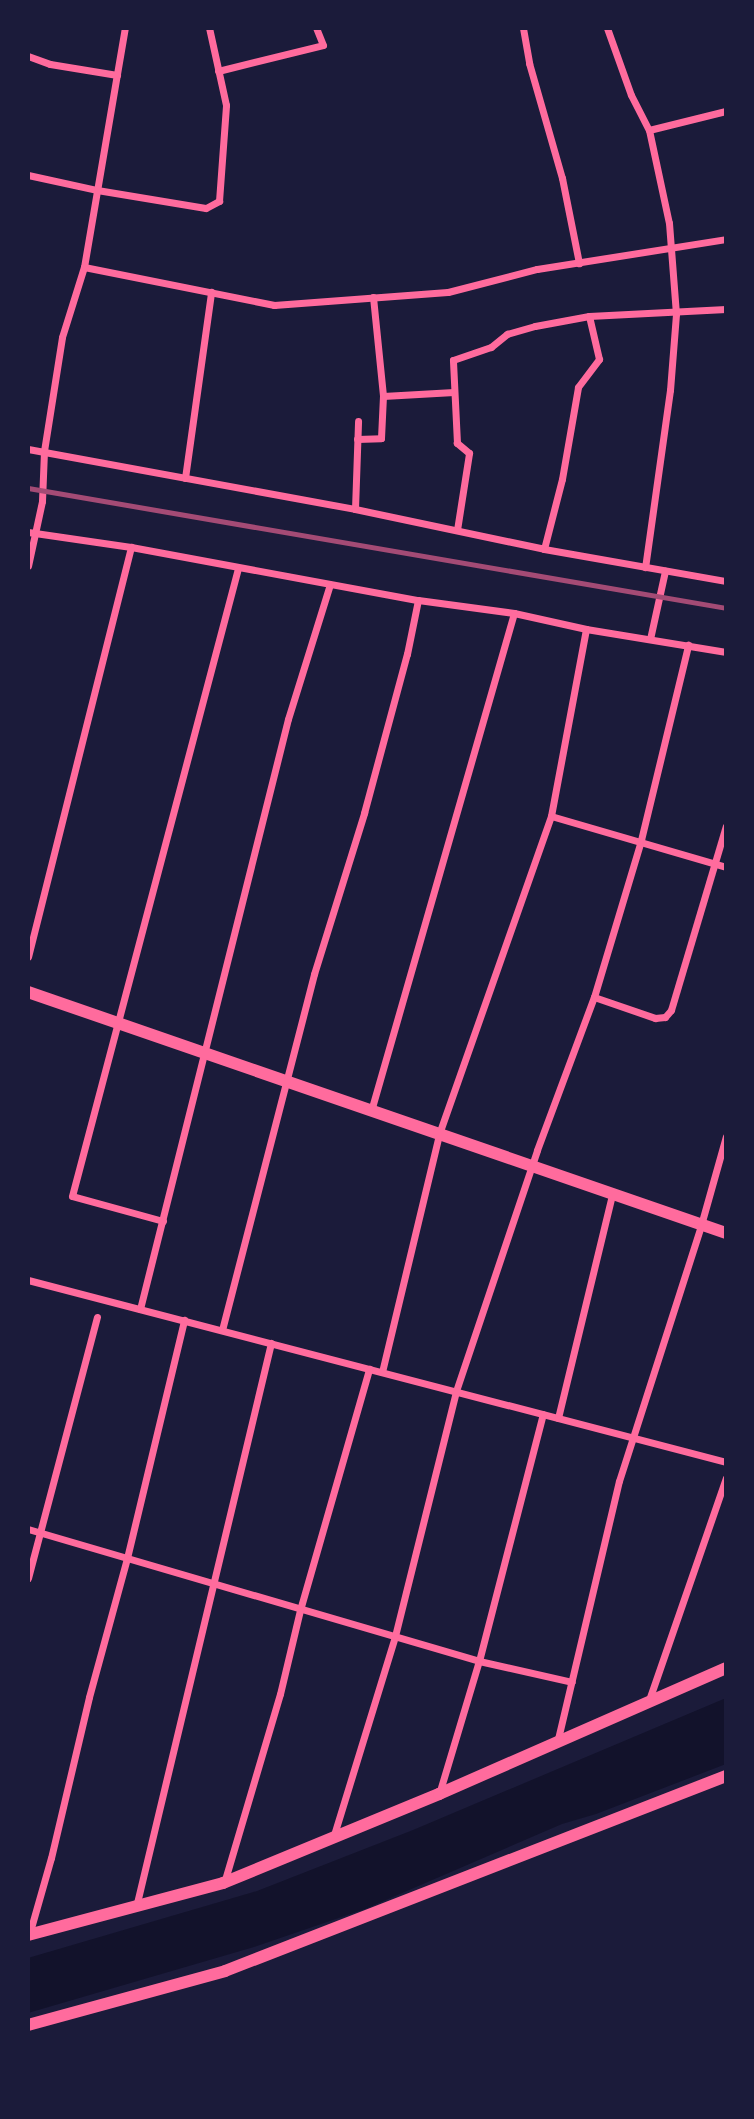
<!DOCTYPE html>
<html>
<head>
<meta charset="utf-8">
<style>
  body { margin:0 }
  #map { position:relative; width:754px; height:2119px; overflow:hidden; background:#1b1b3a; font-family:"PT Serif",serif }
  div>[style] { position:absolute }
  .water>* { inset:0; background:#12122b }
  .minor>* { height:7px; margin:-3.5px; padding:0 3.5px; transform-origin:3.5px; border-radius:3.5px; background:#ff6b9d }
  .tertiary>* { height:12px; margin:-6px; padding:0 6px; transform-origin:6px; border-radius:6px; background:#ff6b9d }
  .rail>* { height:5px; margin:-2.5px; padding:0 2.5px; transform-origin:2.5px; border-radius:2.5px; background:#a44b75 }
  span { translate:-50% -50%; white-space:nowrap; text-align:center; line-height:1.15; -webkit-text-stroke:5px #1b1b3a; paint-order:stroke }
  .frame { position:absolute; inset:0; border:30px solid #1b1b3a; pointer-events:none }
</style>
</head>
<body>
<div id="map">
  <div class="water">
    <i style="clip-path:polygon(726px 1698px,726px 1764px,596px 1814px,562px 1824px,365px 1909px,254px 1947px,28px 2013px,28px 1958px,257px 1891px,413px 1830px)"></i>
  </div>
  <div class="minor">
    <i style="left:523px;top:28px;width:36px;rotate:80deg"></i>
    <i style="left:529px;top:63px;width:120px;rotate:74deg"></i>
    <i style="left:562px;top:178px;width:87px;rotate:78.7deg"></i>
    <i style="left:607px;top:28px;width:71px;rotate:70.3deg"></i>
    <i style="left:631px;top:95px;width:39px;rotate:63deg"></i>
    <i style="left:649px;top:130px;width:95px;rotate:77.9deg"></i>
    <i style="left:669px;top:223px;width:91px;rotate:85.6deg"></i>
    <i style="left:676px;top:314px;width:76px;rotate:94.5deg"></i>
    <i style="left:670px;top:390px;width:179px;rotate:98deg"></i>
    <i style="left:28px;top:56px;width:23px;rotate:20deg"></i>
    <i style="left:50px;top:64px;width:68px;rotate:9.3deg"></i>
    <i style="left:218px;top:71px;width:108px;rotate:-13.9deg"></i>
    <i style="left:323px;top:45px;width:18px;rotate:-112deg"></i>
    <i style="left:649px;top:130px;width:79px;rotate:-13.9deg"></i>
    <i style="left:28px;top:175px;width:71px;rotate:12.3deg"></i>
    <i style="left:97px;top:190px;width:110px;rotate:9.4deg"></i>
    <i style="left:206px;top:208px;width:15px;rotate:-28deg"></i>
    <i style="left:219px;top:201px;width:96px;rotate:-85.8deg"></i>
    <i style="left:226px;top:105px;width:79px;rotate:-102.4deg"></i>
    <i style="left:84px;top:267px;width:194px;rotate:11.3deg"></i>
    <i style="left:274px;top:305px;width:174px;rotate:-4.3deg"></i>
    <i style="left:448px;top:292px;width:92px;rotate:-14.5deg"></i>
    <i style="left:537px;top:269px;width:191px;rotate:-9deg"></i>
    <i style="left:373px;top:297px;width:100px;rotate:84.2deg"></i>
    <i style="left:357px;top:439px;width:24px;rotate:-2deg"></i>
    <i style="left:381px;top:438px;width:42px;rotate:-87.3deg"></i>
    <i style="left:383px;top:396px;width:71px;rotate:-3.2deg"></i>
    <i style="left:28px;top:449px;width:332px;rotate:10.4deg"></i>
    <i style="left:355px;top:509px;width:193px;rotate:11.9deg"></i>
    <i style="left:544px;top:549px;width:185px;rotate:10deg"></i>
    <i style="left:185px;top:478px;width:188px;rotate:-82deg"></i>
    <i style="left:355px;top:509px;width:88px;rotate:-88deg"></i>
    <i style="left:457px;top:530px;width:78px;rotate:-81.1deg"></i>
    <i style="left:469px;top:453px;width:16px;rotate:-140deg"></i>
    <i style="left:457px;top:443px;width:83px;rotate:-92.8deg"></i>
    <i style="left:453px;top:360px;width:40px;rotate:-18.9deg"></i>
    <i style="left:491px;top:347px;width:21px;rotate:-39deg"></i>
    <i style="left:507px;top:334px;width:29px;rotate:-16deg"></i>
    <i style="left:535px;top:326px;width:55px;rotate:-10.5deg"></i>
    <i style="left:589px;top:316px;width:137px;rotate:-2.9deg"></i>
    <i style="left:28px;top:532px;width:104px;rotate:8.3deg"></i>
    <i style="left:131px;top:547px;width:292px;rotate:10.5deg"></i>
    <i style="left:418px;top:600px;width:97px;rotate:7.7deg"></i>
    <i style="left:514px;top:613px;width:74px;rotate:12.5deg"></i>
    <i style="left:586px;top:629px;width:142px;rotate:9.3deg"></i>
    <i style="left:544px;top:549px;width:72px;rotate:-75.6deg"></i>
    <i style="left:562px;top:479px;width:93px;rotate:-80.1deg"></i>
    <i style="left:578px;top:387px;width:35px;rotate:-53deg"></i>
    <i style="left:599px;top:359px;width:44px;rotate:-103.1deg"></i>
    <i style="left:28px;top:566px;width:66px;rotate:-77.8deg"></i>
    <i style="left:42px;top:501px;width:50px;rotate:-87.7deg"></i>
    <i style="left:44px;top:451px;width:115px;rotate:-81deg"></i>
    <i style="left:62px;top:337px;width:73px;rotate:-72.6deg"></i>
    <i style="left:84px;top:267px;width:242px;rotate:-80.3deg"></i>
    <i style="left:650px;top:639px;width:70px;rotate:-77.6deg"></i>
    <i style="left:551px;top:816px;width:182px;rotate:16.2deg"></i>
    <i style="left:28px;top:957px;width:423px;rotate:-75.9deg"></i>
    <i style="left:594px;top:997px;width:65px;rotate:19deg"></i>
    <i style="left:655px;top:1018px;width:10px;rotate:-6deg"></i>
    <i style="left:665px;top:1017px;width:9px;rotate:-49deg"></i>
    <i style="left:671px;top:1010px;width:192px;rotate:-73.4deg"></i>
    <i style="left:371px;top:1111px;width:518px;rotate:-73.98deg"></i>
    <i style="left:163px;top:1221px;width:94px;rotate:-164.6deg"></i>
    <i style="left:72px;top:1196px;width:650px;rotate:-75.19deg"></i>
    <i style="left:28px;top:1280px;width:721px;rotate:14.61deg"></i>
    <i style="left:140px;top:1309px;width:608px;rotate:-75.92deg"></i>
    <i style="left:288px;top:719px;width:141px;rotate:-72.7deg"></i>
    <i style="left:222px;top:1330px;width:368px;rotate:-75.5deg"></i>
    <i style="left:314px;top:974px;width:169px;rotate:-72.7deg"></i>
    <i style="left:364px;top:813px;width:165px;rotate:-74.9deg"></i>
    <i style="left:407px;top:654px;width:55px;rotate:-78.5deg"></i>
    <i style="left:382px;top:1372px;width:245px;rotate:-76.5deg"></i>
    <i style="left:439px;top:1134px;width:337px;rotate:-70.6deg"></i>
    <i style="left:551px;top:816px;width:190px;rotate:-79.4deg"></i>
    <i style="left:558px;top:1418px;width:230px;rotate:-76.4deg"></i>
    <i style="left:28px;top:1529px;width:470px;rotate:16.3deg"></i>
    <i style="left:479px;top:1661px;width:95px;rotate:12.7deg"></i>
    <i style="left:28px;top:1578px;width:270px;rotate:-75.2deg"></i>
    <i style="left:649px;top:1700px;width:235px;rotate:-70.9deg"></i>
    <i style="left:557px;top:1743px;width:269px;rotate:-76.7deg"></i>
    <i style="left:619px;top:1481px;width:269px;rotate:-72.2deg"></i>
    <i style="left:701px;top:1225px;width:92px;rotate:-74.3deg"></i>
    <i style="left:439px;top:1794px;width:139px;rotate:-73.3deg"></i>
    <i style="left:479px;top:1661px;width:255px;rotate:-75.5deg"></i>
    <i style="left:333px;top:1838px;width:211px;rotate:-72.9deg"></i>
    <i style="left:395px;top:1636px;width:252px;rotate:-76deg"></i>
    <i style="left:456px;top:1391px;width:254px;rotate:-71.4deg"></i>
    <i style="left:537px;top:1150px;width:163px;rotate:-69.6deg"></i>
    <i style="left:594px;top:997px;width:164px;rotate:-73.3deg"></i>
    <i style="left:641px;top:840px;width:201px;rotate:-76.4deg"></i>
    <i style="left:224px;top:1883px;width:197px;rotate:-73.5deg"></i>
    <i style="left:280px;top:1694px;width:86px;rotate:-76.6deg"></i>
    <i style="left:300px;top:1610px;width:251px;rotate:-74deg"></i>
    <i style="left:136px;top:1907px;width:580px;rotate:-76.54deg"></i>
    <i style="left:29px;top:1935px;width:80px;rotate:-74.1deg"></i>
    <i style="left:51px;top:1858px;width:165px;rotate:-76.7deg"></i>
    <i style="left:89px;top:1697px;width:144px;rotate:-74.7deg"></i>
    <i style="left:127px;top:1558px;width:245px;rotate:-76.5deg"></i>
  </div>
  <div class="tertiary">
    <i style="left:28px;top:992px;width:738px;rotate:19.05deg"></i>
    <i style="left:28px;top:1935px;width:202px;rotate:-14.9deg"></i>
    <i style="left:223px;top:1883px;width:234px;rotate:-22.4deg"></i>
    <i style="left:439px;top:1794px;width:313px;rotate:-23.7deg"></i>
    <i style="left:28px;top:2025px;width:204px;rotate:-15.3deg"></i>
    <i style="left:225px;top:1971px;width:538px;rotate:-21.27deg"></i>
  </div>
  <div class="rail">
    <i style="left:28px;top:488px;width:708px;rotate:9.75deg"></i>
  </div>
  <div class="frame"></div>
</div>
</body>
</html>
